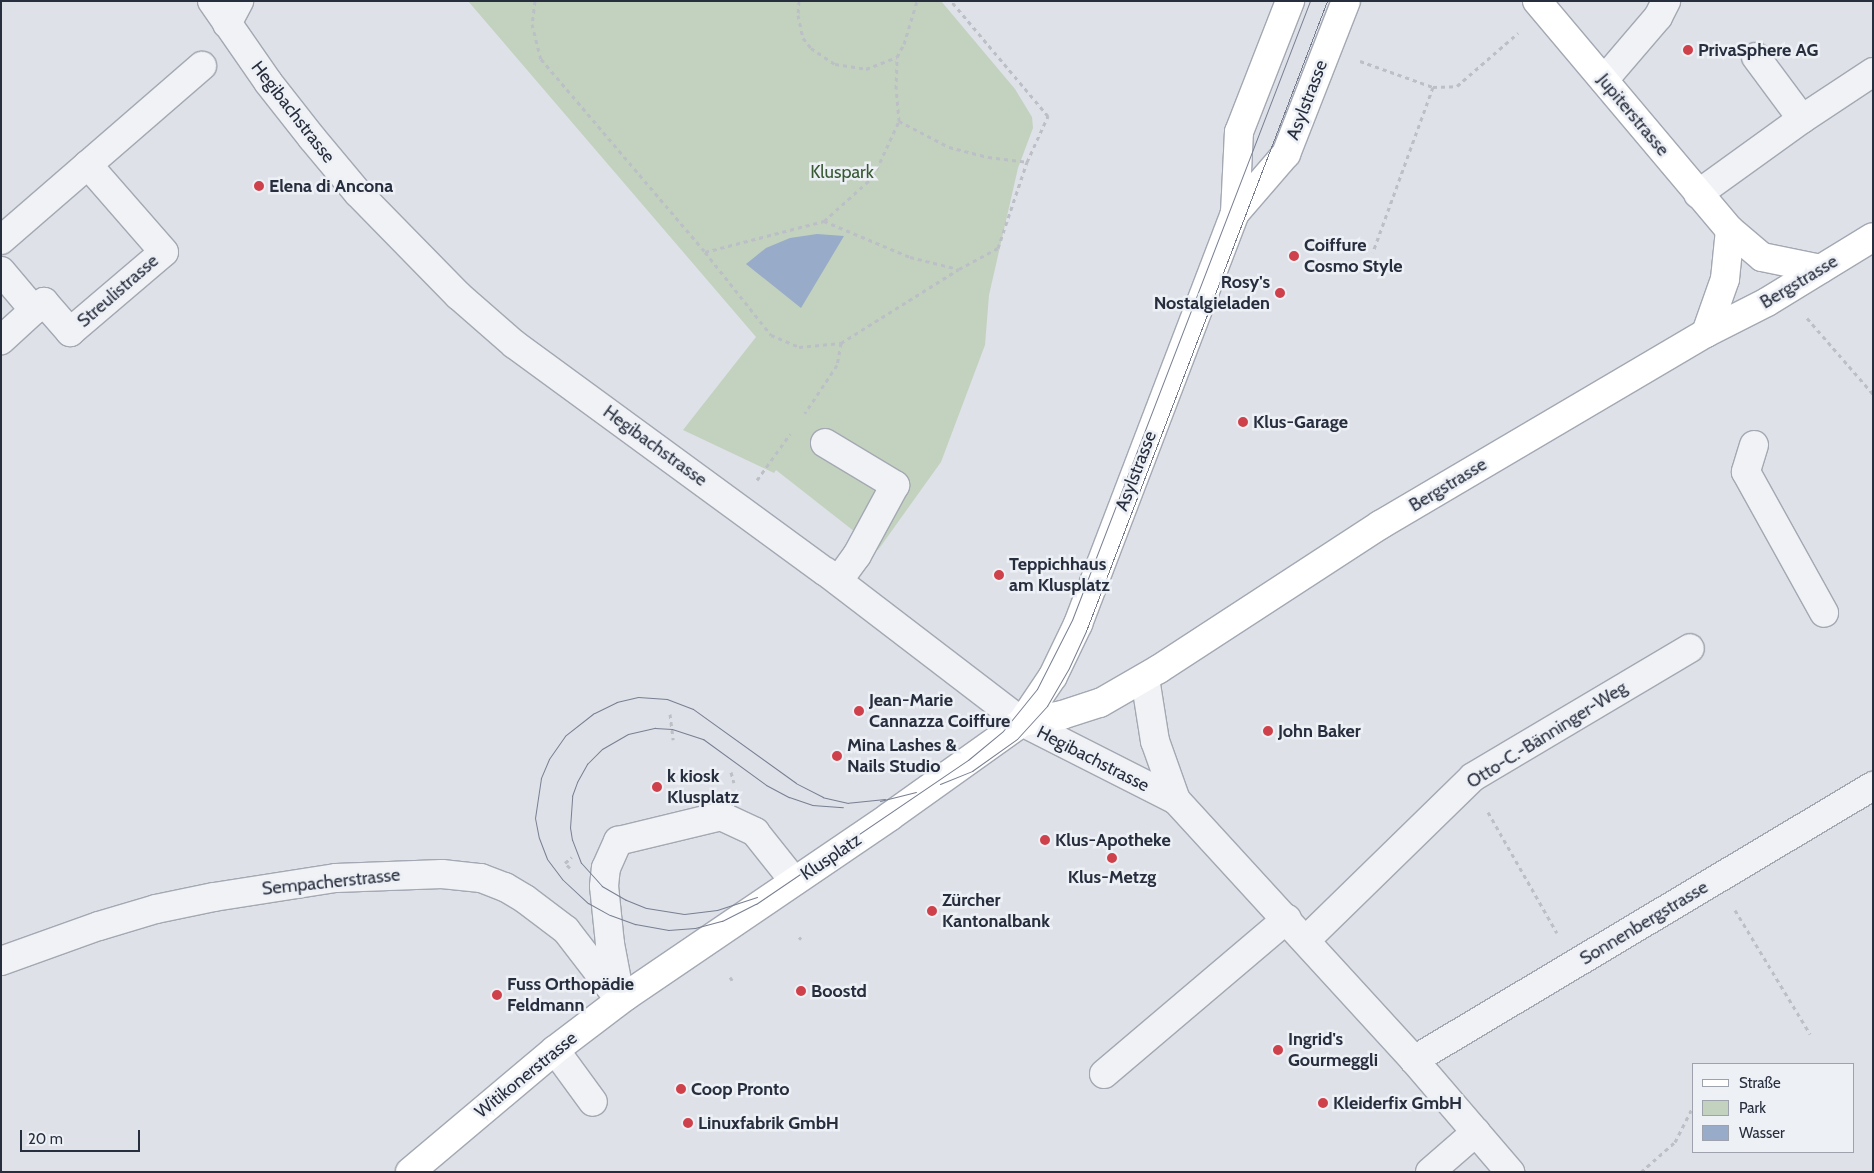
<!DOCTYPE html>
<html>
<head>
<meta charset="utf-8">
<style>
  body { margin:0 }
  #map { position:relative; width:1874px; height:1173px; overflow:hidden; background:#dee1e8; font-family:Cabin,sans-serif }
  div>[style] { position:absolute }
  .green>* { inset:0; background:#c2d2bf }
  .water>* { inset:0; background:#98abc8 }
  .path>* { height:3px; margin-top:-1.5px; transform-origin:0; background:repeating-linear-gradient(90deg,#bcbfc6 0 4px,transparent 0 8px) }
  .roads { filter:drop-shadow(1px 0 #a3a8b2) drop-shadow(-1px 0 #a3a8b2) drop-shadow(0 1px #a3a8b2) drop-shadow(0 -1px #a3a8b2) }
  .minor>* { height:28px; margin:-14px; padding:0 14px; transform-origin:14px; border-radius:14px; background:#f1f2f6 }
  .major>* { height:28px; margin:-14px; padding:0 14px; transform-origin:14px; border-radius:14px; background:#fff }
  .tram>* { height:1px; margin:-0.5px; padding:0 0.5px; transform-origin:0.5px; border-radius:0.5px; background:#777f91 }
  .dots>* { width:14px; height:14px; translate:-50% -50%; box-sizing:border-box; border:2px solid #edf0f5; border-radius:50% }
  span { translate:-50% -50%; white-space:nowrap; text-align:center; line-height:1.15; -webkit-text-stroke:5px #edf0f5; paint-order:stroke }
  .poi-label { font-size:18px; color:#272e3e; font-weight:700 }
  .left { translate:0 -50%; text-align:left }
  .right { translate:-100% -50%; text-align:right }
  .street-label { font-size:18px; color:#272e3e }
  .park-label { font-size:18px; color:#385a34 }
  .frame { position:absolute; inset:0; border:2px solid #272e3e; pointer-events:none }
  .legend { position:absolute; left:1692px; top:1063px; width:162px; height:90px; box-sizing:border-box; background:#edf0f5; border:1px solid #9ea2ac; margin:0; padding:6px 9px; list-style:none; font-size:15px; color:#272e3e }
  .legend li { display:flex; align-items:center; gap:10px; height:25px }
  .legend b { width:25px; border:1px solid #9ea2ac }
  .scale { position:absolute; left:20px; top:1130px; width:120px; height:22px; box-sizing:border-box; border:2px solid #272e3e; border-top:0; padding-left:6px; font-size:15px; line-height:18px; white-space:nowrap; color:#272e3e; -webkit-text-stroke:4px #edf0f5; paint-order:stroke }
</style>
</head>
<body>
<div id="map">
  <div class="green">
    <i style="clip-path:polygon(468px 1px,941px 1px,1015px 89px,1032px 117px,1033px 128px,1018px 168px,989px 295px,985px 345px,941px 462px,878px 550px,776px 470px,774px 473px,683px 430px,756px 337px)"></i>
  </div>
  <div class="water">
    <i style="clip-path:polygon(817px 234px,844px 236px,801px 308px,746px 264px,766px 248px,790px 238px)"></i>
  </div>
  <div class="path">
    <i style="left:535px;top:1px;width:23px;rotate:97deg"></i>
    <i style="left:532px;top:24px;width:36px;rotate:76deg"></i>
    <i style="left:541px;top:59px;width:253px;rotate:49.6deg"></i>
    <i style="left:705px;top:252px;width:106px;rotate:51.5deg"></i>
    <i style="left:771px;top:335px;width:30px;rotate:23deg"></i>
    <i style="left:799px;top:347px;width:42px;rotate:-5.4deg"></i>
    <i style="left:841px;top:343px;width:22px;rotate:100deg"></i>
    <i style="left:837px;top:365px;width:58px;rotate:123.7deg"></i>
    <i style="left:799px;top:1px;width:14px;rotate:94deg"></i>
    <i style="left:798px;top:15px;width:24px;rotate:78deg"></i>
    <i style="left:803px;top:38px;width:13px;rotate:51deg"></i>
    <i style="left:811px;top:48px;width:29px;rotate:34deg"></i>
    <i style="left:835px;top:64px;width:31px;rotate:9deg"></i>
    <i style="left:866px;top:69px;width:33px;rotate:-21deg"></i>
    <i style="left:897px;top:57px;width:15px;rotate:-62deg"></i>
    <i style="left:904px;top:44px;width:45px;rotate:-73.2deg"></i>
    <i style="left:1360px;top:61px;width:77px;rotate:19.6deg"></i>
    <i style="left:1433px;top:87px;width:176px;rotate:110deg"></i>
    <i style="left:1433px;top:87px;width:24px;rotate:-2deg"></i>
    <i style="left:1457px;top:86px;width:81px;rotate:-41deg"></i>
    <i style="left:899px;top:121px;width:56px;rotate:27.5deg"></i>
    <i style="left:949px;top:147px;width:40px;rotate:14.4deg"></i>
    <i style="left:988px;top:157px;width:39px;rotate:7deg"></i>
    <i style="left:824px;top:221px;width:66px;rotate:-41.9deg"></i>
    <i style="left:873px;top:177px;width:62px;rotate:-65.1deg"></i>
    <i style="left:899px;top:121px;width:32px;rotate:-95deg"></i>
    <i style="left:896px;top:89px;width:32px;rotate:-88deg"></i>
    <i style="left:705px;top:252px;width:123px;rotate:-14.6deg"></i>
    <i style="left:824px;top:221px;width:93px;rotate:22.7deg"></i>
    <i style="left:910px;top:257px;width:49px;rotate:14deg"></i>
    <i style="left:1807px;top:318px;width:101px;rotate:49deg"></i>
    <i style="left:841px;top:343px;width:139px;rotate:-32.1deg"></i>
    <i style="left:959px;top:269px;width:44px;rotate:-28.3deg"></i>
    <i style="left:998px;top:248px;width:91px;rotate:-71.4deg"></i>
    <i style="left:1027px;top:162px;width:51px;rotate:-65.5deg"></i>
    <i style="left:1048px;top:116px;width:150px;rotate:-130.1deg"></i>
    <i style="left:757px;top:480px;width:57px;rotate:-54.3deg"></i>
    <i style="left:670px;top:714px;width:26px;rotate:83deg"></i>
    <i style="left:731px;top:772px;width:11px;rotate:75deg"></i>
    <i style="left:1488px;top:812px;width:139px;rotate:60.3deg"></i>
    <i style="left:570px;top:868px;width:7px;rotate:-135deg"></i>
    <i style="left:565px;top:863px;width:9px;rotate:-41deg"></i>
    <i style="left:1735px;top:910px;width:145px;rotate:58.8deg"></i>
    <i style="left:799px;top:937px;width:3px;rotate:45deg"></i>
    <i style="left:730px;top:977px;width:4px;rotate:56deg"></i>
    <i style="left:1641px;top:1172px;width:45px;rotate:-41.4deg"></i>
    <i style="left:1675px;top:1142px;width:39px;rotate:-63deg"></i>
  </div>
  <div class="roads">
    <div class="minor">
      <i style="left:212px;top:1px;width:98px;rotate:55.3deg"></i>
      <i style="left:268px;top:82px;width:71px;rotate:51.8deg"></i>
      <i style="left:312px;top:138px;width:72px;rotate:50.1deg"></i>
      <i style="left:358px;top:193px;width:144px;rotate:45.6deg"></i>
      <i style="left:459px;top:296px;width:73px;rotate:41.1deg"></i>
      <i style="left:514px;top:344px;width:386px;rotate:36.2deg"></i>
      <i style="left:826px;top:572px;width:247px;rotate:37.4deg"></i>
      <i style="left:1022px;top:722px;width:173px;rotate:26.9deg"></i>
      <i style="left:1176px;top:800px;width:352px;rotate:47.5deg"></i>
      <i style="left:1414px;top:1060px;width:148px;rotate:49.4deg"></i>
      <i style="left:227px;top:24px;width:26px;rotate:-62deg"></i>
      <i style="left:1756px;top:57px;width:77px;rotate:53.4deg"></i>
      <i style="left:1604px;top:80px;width:83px;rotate:-49.4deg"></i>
      <i style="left:1658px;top:17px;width:18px;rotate:-63deg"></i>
      <i style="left:1698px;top:194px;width:128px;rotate:-35.8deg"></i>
      <i style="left:1802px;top:119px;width:85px;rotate:-33.5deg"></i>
      <i style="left:1px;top:240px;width:266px;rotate:-40.9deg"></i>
      <i style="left:1px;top:271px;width:51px;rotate:49.8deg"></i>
      <i style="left:34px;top:310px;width:45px;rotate:137.7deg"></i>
      <i style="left:34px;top:310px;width:13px;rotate:-39deg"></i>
      <i style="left:44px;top:302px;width:40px;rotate:49deg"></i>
      <i style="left:70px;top:332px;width:123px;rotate:-40.4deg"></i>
      <i style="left:164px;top:252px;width:116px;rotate:-131.1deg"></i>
      <i style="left:825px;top:443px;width:82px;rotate:31deg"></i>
      <i style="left:895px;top:485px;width:80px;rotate:118.5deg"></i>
      <i style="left:857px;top:555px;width:32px;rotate:126deg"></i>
      <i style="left:1754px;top:445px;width:28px;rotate:107deg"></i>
      <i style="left:1746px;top:472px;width:161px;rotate:61deg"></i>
      <i style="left:1145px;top:678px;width:64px;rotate:81deg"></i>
      <i style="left:1155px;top:741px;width:63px;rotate:70.4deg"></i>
      <i style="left:1306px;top:940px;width:233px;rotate:-44.3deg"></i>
      <i style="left:1473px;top:777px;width:252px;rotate:-30.7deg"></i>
      <i style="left:1px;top:961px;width:104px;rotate:-19.7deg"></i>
      <i style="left:99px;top:926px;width:59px;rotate:-16.6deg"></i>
      <i style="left:156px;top:909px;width:59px;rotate:-11.7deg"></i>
      <i style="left:214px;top:897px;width:123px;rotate:-8.9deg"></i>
      <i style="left:336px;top:878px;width:106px;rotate:-2.2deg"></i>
      <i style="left:442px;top:874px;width:39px;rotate:6deg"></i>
      <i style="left:481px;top:878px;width:26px;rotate:21deg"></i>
      <i style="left:505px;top:887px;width:23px;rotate:31deg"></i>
      <i style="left:525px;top:899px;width:51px;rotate:37.1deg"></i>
      <i style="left:566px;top:930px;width:88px;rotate:52.4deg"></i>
      <i style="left:619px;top:991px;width:48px;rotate:-100.8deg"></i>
      <i style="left:610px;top:944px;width:58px;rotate:-95.9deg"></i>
      <i style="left:604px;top:886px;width:18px;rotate:-84deg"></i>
      <i style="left:606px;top:868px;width:30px;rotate:-66deg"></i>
      <i style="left:618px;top:841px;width:106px;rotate:-13.6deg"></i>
      <i style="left:721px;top:816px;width:38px;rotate:25deg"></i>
      <i style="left:755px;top:832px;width:63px;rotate:51.5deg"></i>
      <i style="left:555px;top:1050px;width:64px;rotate:53.8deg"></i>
      <i style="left:1414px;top:1060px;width:535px;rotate:-30.84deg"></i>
      <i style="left:1104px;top:1074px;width:240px;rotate:-40.3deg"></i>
      <i style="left:1430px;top:1172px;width:61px;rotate:-41deg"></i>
    </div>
    <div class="major">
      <i style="left:1537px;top:1px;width:299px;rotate:49.9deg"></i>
      <i style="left:1730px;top:230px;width:42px;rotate:40.2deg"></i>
      <i style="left:1762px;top:257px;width:60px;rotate:11.5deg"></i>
      <i style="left:1235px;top:213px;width:78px;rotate:-49.2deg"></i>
      <i style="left:1286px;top:154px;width:164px;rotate:-68.6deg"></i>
      <i style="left:1706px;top:333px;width:57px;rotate:-70.6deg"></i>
      <i style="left:1725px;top:279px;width:49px;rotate:-84.2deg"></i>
      <i style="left:1022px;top:722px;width:41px;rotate:-9.9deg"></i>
      <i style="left:1062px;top:715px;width:40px;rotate:-18deg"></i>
      <i style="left:1100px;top:703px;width:68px;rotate:-30deg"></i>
      <i style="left:1159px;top:669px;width:264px;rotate:-33.1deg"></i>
      <i style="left:1380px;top:525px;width:378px;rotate:-30.5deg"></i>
      <i style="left:1706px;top:333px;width:68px;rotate:-26.9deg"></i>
      <i style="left:1767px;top:302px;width:124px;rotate:-31.5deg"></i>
      <i style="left:410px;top:1172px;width:189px;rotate:-40.1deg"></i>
      <i style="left:555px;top:1050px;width:89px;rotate:-37.3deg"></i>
      <i style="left:626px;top:996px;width:318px;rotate:-34.2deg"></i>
      <i style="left:889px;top:817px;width:163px;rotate:-35.5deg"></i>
      <i style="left:1022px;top:722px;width:55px;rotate:-56deg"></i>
      <i style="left:1053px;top:676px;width:58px;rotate:-64.3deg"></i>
      <i style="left:1078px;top:624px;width:440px;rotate:-69.1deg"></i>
      <i style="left:1235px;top:213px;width:81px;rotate:-87.2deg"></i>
      <i style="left:1239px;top:132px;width:141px;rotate:-68.7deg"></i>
    </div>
  </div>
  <div class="tram">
    <i style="left:940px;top:784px;width:35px;rotate:-22deg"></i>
    <i style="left:972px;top:771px;width:55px;rotate:-35.4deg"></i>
    <i style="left:1017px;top:739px;width:45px;rotate:-47.7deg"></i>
    <i style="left:1047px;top:706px;width:44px;rotate:-59.9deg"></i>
    <i style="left:1069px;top:668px;width:41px;rotate:-65.3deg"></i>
    <i style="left:1086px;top:631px;width:675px;rotate:-69.07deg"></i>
    <i style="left:885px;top:799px;width:37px;rotate:174deg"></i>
    <i style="left:848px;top:803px;width:26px;rotate:-167deg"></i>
    <i style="left:823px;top:797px;width:30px;rotate:-153deg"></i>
    <i style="left:796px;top:783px;width:127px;rotate:-144.3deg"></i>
    <i style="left:693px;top:709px;width:28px;rotate:-159deg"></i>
    <i style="left:667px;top:699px;width:29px;rotate:-176deg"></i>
    <i style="left:638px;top:697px;width:22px;rotate:167deg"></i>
    <i style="left:617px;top:702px;width:25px;rotate:154deg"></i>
    <i style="left:594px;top:713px;width:37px;rotate:142deg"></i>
    <i style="left:565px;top:736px;width:28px;rotate:125deg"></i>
    <i style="left:549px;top:759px;width:21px;rotate:113deg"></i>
    <i style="left:541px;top:778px;width:40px;rotate:98.5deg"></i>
    <i style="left:535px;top:818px;width:20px;rotate:79deg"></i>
    <i style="left:539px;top:838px;width:22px;rotate:69deg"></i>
    <i style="left:547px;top:859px;width:26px;rotate:53deg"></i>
    <i style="left:563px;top:880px;width:34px;rotate:43deg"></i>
    <i style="left:588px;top:903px;width:25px;rotate:29deg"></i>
    <i style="left:610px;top:915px;width:27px;rotate:20deg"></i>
    <i style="left:635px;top:924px;width:34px;rotate:10deg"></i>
    <i style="left:668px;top:930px;width:27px;rotate:-4deg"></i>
    <i style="left:695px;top:928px;width:28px;rotate:-15deg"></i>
    <i style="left:722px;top:921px;width:38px;rotate:-27deg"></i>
    <i style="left:756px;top:904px;width:256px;rotate:-34.2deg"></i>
    <i style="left:968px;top:760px;width:45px;rotate:-39.6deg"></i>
    <i style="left:1003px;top:731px;width:54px;rotate:-51deg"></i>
    <i style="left:1037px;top:689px;width:77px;rotate:-63.1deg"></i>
    <i style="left:1072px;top:620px;width:663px;rotate:-68.97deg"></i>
    <i style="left:880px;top:801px;width:37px;rotate:-14deg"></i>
    <i style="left:757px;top:897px;width:42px;rotate:162deg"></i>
    <i style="left:717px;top:910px;width:33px;rotate:173deg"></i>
    <i style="left:684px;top:914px;width:38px;rotate:-171deg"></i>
    <i style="left:646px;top:908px;width:22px;rotate:-158deg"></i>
    <i style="left:626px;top:900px;width:28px;rotate:-150deg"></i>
    <i style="left:602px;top:886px;width:31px;rotate:-132deg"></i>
    <i style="left:581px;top:863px;width:25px;rotate:-111deg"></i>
    <i style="left:572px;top:840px;width:12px;rotate:-99deg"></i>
    <i style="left:570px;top:828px;width:32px;rotate:-86deg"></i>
    <i style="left:572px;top:796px;width:15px;rotate:-70deg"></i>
    <i style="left:577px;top:782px;width:21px;rotate:-61deg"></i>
    <i style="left:587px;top:764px;width:21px;rotate:-45deg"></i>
    <i style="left:602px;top:749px;width:30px;rotate:-30deg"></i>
    <i style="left:628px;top:734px;width:28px;rotate:-13deg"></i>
    <i style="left:655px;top:728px;width:17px;rotate:3deg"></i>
    <i style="left:672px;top:729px;width:33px;rotate:18deg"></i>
    <i style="left:703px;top:739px;width:78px;rotate:36.1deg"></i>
    <i style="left:766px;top:785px;width:26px;rotate:28deg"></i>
    <i style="left:789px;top:797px;width:24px;rotate:19deg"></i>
    <i style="left:812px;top:805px;width:31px;rotate:4deg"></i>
  </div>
  <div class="dots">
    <i style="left:1688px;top:50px;background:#cf414a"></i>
    <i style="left:259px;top:186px;background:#cf414a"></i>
    <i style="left:1294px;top:256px;background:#cf414a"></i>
    <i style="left:1280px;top:293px;background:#cf414a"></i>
    <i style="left:1243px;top:422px;background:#cf414a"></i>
    <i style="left:999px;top:575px;background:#cf414a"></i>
    <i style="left:859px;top:711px;background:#cf414a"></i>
    <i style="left:1268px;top:731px;background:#cf414a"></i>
    <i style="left:837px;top:756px;background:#cf414a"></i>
    <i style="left:657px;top:787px;background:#cf414a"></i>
    <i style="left:1045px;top:840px;background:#cf414a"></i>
    <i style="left:1112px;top:858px;background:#cf414a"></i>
    <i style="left:932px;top:911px;background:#cf414a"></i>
    <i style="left:801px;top:991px;background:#cf414a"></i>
    <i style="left:497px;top:995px;background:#cf414a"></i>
    <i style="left:1278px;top:1050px;background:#cf414a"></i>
    <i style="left:681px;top:1089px;background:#cf414a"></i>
    <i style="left:1323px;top:1103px;background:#cf414a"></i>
    <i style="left:688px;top:1123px;background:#cf414a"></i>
  </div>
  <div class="poi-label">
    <span class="left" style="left:1698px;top:50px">PrivaSphere AG</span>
    <span class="left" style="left:269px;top:186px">Elena di Ancona</span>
    <span class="left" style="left:1304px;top:256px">Coiffure<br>Cosmo Style</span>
    <span class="right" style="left:1270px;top:293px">Rosy's<br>Nostalgieladen</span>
    <span class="left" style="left:1253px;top:422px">Klus-Garage</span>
    <span class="left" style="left:1009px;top:575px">Teppichhaus<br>am Klusplatz</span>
    <span class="left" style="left:869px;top:711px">Jean-Marie<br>Cannazza Coiffure</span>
    <span class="left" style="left:1278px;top:731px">John Baker</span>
    <span class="left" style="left:847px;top:756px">Mina Lashes &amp;<br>Nails Studio</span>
    <span class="left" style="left:667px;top:787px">k kiosk<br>Klusplatz</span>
    <span class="left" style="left:1055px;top:840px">Klus-Apotheke</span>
    <span style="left:1112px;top:877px">Klus-Metzg</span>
    <span class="left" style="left:942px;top:911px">Zürcher<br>Kantonalbank</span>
    <span class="left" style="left:507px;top:995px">Fuss Orthopädie<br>Feldmann</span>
    <span class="left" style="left:811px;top:991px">Boostd</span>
    <span class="left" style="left:1288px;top:1050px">Ingrid's<br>Gourmeggli</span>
    <span class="left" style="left:691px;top:1089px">Coop Pronto</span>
    <span class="left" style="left:1333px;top:1103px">Kleiderfix GmbH</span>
    <span class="left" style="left:698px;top:1123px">Linuxfabrik GmbH</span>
  </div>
  <div class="street-label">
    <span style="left:1307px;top:100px;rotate:-69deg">Asylstrasse</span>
    <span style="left:293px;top:112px;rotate:52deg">Hegibachstrasse</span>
    <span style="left:1633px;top:115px;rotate:50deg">Jupiterstrasse</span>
    <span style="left:1799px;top:282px;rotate:-31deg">Bergstrasse</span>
    <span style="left:118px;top:291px;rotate:-41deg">Streulistrasse</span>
    <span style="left:655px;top:446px;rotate:36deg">Hegibachstrasse</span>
    <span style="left:1136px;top:471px;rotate:-69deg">Asylstrasse</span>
    <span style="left:1448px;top:485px;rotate:-31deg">Bergstrasse</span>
    <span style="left:1547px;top:735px;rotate:-32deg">Otto-C.-Bänninger-Weg</span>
    <span style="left:1093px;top:759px;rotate:27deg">Hegibachstrasse</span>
    <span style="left:831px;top:857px;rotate:-34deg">Klusplatz</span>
    <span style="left:331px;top:882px;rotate:-6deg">Sempacherstrasse</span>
    <span style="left:1644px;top:923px;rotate:-31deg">Sonnenbergstrasse</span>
    <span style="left:526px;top:1075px;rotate:-39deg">Witikonerstrasse</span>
  </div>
  <div class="park-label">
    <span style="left:842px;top:172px">Kluspark</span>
  </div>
  <div class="frame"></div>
  <ul class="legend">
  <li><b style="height:6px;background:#fff"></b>Straße</li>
  <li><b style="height:14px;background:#c2d2bf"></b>Park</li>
  <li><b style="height:14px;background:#98abc8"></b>Wasser</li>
  </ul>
  <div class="scale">20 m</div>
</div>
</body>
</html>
